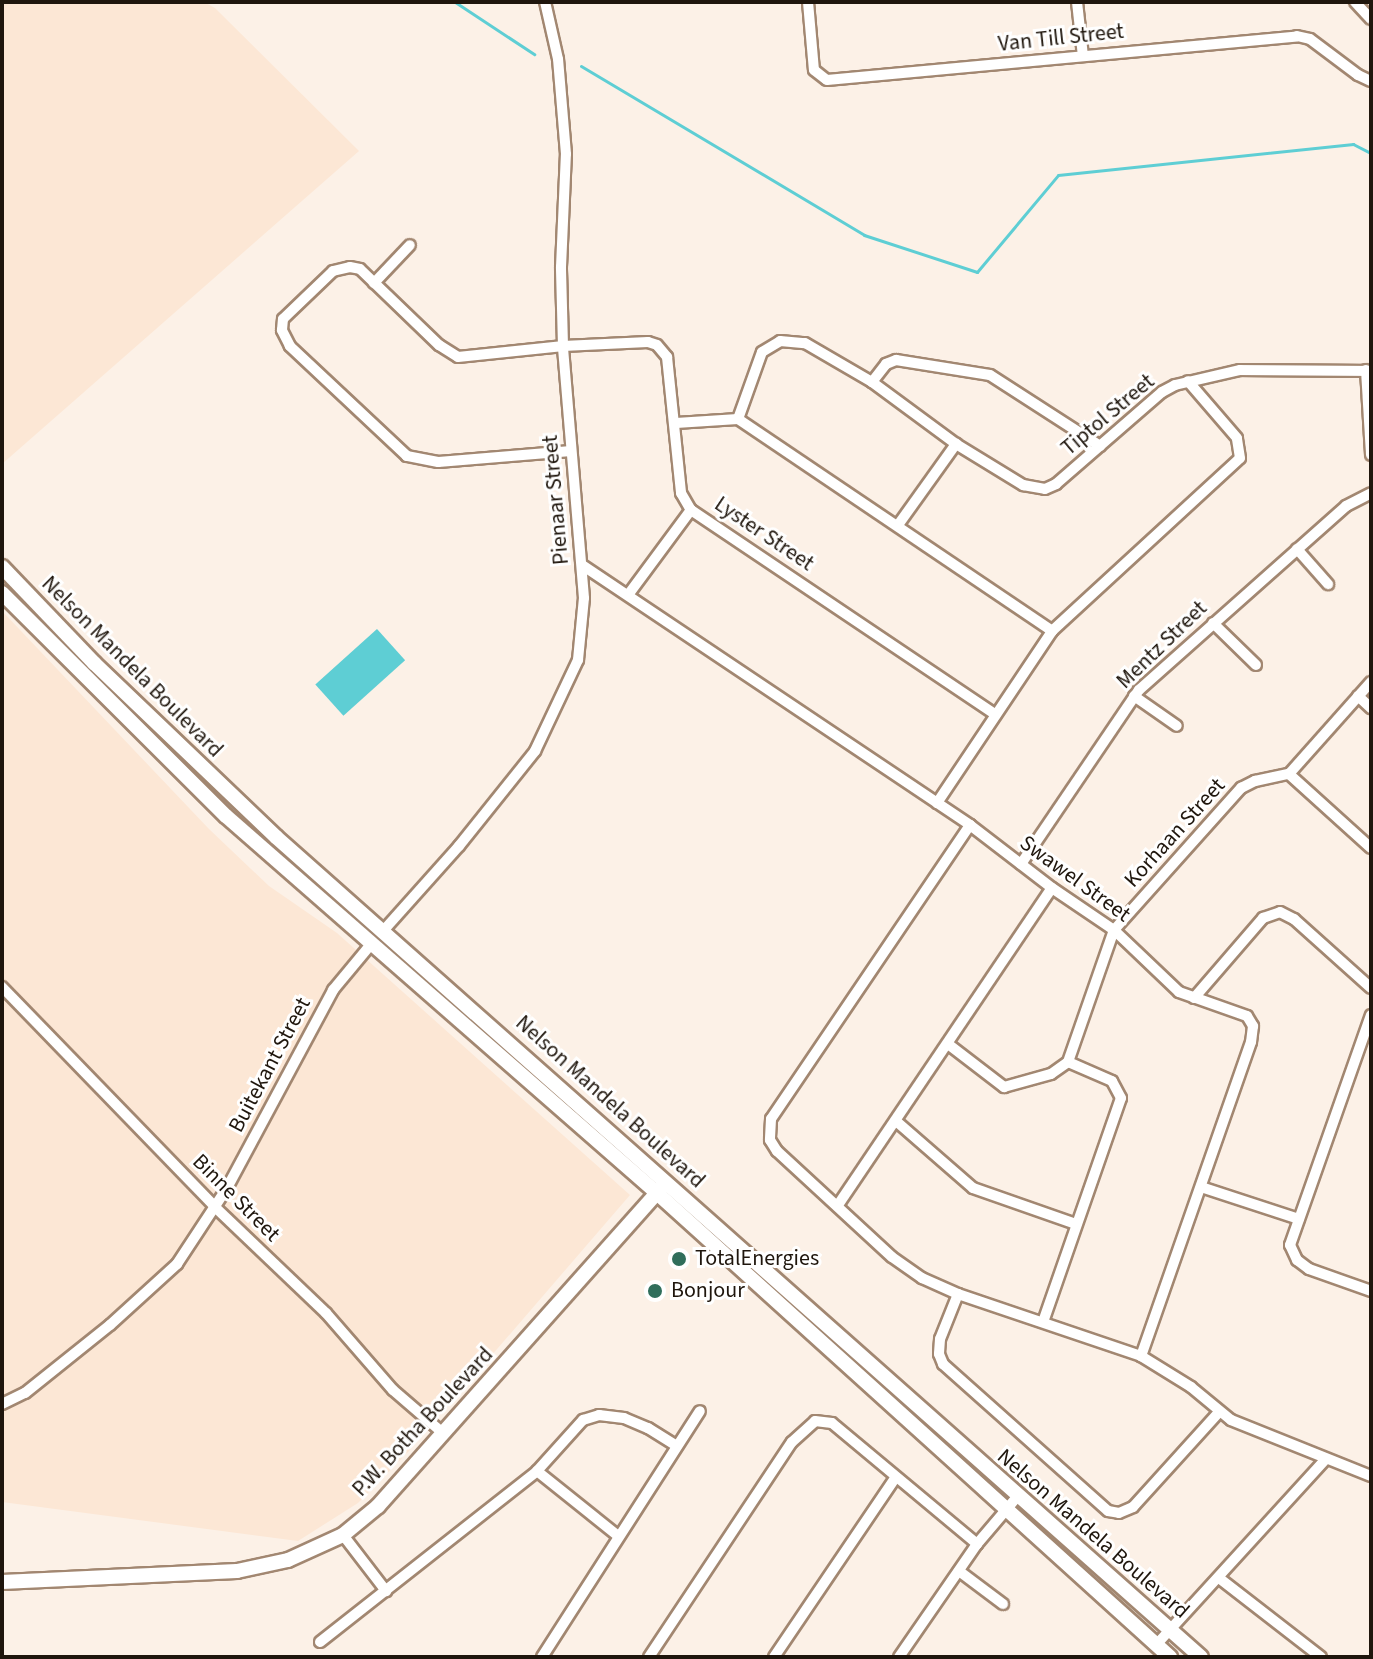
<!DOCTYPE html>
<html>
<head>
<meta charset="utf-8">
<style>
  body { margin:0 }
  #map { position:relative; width:1373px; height:1659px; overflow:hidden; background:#fcf1e7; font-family:"Source Sans 3",sans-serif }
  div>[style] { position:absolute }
  .built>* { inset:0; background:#fce7d5 }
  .water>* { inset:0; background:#5eced4; transform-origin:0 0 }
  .stream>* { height:3px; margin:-1.5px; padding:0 1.5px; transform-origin:1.5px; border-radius:1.5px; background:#5eced4 }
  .roads { filter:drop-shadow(2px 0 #a28771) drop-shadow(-2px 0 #a28771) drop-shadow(0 2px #a28771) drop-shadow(0 -2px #a28771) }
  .street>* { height:10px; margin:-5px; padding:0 5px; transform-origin:5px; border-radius:5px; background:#fff }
  .secondary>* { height:14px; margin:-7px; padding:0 7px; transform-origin:7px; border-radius:7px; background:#fff }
  .dots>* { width:22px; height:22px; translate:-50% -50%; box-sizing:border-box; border:4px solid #fff; border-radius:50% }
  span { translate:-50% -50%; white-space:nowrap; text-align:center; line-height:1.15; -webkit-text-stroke:6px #fff; paint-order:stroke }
  .street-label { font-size:22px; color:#1f160d }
  .poi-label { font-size:22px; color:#1f160d }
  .left { translate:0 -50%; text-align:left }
  .frame { position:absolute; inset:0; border:4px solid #1f160d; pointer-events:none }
</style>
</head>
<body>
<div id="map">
  <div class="built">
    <i style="clip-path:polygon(2px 2px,204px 2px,215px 8px,359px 151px,2px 464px)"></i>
    <i style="clip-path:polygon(2px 611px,209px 829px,269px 886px,337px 933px,630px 1195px,410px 1450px,358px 1503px,298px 1541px,2px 1502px)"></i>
  </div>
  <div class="water">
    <i style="left:377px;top:629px;width:42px;height:83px;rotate:48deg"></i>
  </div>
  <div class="stream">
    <i style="left:455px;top:2px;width:95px;rotate:33.4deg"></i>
    <i style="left:581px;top:66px;width:330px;rotate:30.8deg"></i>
    <i style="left:864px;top:235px;width:119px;rotate:18.1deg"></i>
    <i style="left:977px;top:272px;width:126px;rotate:-50.1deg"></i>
    <i style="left:1058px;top:175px;width:297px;rotate:-6deg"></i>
    <i style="left:1353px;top:144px;width:20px;rotate:27deg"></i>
  </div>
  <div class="roads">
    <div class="street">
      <i style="left:808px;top:2px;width:68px;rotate:85deg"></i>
      <i style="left:814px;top:70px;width:16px;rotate:38deg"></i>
      <i style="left:827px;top:80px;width:472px;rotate:-5.3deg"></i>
      <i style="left:1297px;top:36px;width:13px;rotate:13deg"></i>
      <i style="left:1310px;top:39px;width:60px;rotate:36.9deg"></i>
      <i style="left:1358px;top:75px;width:14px;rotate:25deg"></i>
      <i style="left:1077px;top:2px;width:54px;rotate:83.7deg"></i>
      <i style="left:1355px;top:2px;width:23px;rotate:47deg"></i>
      <i style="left:374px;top:283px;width:52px;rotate:-46.5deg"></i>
      <i style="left:1366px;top:370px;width:85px;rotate:86.6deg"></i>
      <i style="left:872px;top:382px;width:23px;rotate:-52deg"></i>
      <i style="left:886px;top:364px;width:11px;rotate:-22deg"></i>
      <i style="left:896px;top:360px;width:95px;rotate:9.1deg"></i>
      <i style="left:990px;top:375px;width:131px;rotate:32.8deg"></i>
      <i style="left:738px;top:419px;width:71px;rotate:-70.3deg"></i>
      <i style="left:762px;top:352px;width:21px;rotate:-31deg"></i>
      <i style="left:780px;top:341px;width:25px;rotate:5deg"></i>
      <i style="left:805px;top:343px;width:78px;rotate:30.2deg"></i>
      <i style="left:872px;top:382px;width:104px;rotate:36.4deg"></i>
      <i style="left:956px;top:444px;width:79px;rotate:31.5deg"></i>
      <i style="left:1023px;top:485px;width:22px;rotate:10deg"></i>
      <i style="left:1045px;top:489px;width:12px;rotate:-24deg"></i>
      <i style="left:1056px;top:484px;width:140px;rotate:-41deg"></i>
      <i style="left:1162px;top:392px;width:15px;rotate:-28deg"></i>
      <i style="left:1175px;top:385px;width:67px;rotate:-13deg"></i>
      <i style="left:1240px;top:370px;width:131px;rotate:0.4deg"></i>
      <i style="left:676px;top:423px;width:62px;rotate:-3.7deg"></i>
      <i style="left:738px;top:419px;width:379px;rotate:34deg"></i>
      <i style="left:571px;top:451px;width:133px;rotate:175.3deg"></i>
      <i style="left:438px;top:462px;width:32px;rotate:-169deg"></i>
      <i style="left:407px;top:456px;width:161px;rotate:-136.8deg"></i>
      <i style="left:290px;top:346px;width:18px;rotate:-117deg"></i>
      <i style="left:282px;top:330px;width:11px;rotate:-85deg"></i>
      <i style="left:283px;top:319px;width:69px;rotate:-43.8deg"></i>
      <i style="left:333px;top:271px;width:17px;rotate:-13deg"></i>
      <i style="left:350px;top:267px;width:10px;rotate:11deg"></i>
      <i style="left:360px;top:269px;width:110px;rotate:43.9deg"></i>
      <i style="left:439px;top:345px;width:22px;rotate:32deg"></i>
      <i style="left:458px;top:357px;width:106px;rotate:-6deg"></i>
      <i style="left:563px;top:346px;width:85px;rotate:-2.7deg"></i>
      <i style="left:648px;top:342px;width:9px;rotate:18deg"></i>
      <i style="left:657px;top:345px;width:16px;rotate:50deg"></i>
      <i style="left:667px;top:357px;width:137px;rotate:84.1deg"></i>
      <i style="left:681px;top:493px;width:20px;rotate:60deg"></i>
      <i style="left:691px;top:510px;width:367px;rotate:33.9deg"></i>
      <i style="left:898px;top:525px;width:100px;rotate:-54.4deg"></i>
      <i style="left:1297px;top:549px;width:47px;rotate:48.5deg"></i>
      <i style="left:582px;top:565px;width:467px;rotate:33.8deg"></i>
      <i style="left:970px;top:825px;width:103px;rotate:37.5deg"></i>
      <i style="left:1052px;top:888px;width:75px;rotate:34.1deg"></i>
      <i style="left:1114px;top:930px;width:90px;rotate:43.6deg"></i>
      <i style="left:1179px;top:992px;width:72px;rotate:19.4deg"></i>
      <i style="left:1247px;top:1016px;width:12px;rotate:59deg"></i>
      <i style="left:1253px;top:1026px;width:16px;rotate:97deg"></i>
      <i style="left:1251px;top:1042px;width:333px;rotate:109.3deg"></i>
      <i style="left:628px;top:595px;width:106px;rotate:-53.5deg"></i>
      <i style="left:1213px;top:623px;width:60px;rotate:44.3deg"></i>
      <i style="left:1134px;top:696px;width:52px;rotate:34.9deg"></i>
      <i style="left:1358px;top:696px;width:18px;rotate:43deg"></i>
      <i style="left:1289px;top:774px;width:110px;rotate:42.1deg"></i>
      <i style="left:937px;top:803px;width:207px;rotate:-56.2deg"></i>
      <i style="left:1052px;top:631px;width:255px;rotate:-42.6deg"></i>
      <i style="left:1240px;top:458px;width:20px;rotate:-99deg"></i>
      <i style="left:1237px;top:438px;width:75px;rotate:-130.7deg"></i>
      <i style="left:970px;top:825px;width:355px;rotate:124.1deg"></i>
      <i style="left:771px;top:1119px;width:21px;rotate:93deg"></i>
      <i style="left:770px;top:1140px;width:13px;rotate:58deg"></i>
      <i style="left:777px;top:1151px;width:156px;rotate:42.7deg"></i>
      <i style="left:892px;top:1257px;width:37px;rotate:35deg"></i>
      <i style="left:922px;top:1278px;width:39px;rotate:24deg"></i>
      <i style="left:958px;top:1294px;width:193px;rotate:18.7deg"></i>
      <i style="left:1141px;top:1356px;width:59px;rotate:31.8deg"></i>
      <i style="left:1191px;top:1387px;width:52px;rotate:39.5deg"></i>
      <i style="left:1231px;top:1420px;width:151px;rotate:21.8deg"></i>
      <i style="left:1021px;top:864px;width:210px;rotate:-55.9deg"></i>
      <i style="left:1139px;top:690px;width:277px;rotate:-41.6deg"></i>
      <i style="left:1346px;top:506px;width:28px;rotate:-27deg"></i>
      <i style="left:383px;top:931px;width:114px;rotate:-48.2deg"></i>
      <i style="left:459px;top:846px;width:122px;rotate:-51.3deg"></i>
      <i style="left:535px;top:751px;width:101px;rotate:-64.7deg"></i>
      <i style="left:578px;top:660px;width:62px;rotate:-84.5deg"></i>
      <i style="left:584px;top:598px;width:253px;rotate:-94.8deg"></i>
      <i style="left:563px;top:346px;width:79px;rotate:-91.5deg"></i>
      <i style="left:561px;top:267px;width:113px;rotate:-87.5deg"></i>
      <i style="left:566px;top:154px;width:95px;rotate:-94.8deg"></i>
      <i style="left:558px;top:59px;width:58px;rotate:-102.8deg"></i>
      <i style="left:2px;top:987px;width:306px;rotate:45.9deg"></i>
      <i style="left:215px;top:1207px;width:153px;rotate:43.7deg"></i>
      <i style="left:326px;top:1313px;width:102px;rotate:49deg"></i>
      <i style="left:393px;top:1390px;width:67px;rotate:40.8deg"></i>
      <i style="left:1194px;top:998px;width:106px;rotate:-49.2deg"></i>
      <i style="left:1263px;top:918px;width:18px;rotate:-19deg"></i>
      <i style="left:1280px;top:912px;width:16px;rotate:27deg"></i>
      <i style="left:1294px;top:919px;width:103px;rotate:41.9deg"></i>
      <i style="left:1371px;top:1015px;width:244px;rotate:109.4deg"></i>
      <i style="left:1290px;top:1245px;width:17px;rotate:65deg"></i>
      <i style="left:1297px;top:1260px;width:15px;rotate:37deg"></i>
      <i style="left:1309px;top:1269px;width:66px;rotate:19.5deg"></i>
      <i style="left:948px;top:1044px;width:71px;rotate:37.5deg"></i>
      <i style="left:1004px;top:1087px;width:49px;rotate:-15.5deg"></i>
      <i style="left:1051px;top:1074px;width:21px;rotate:-35deg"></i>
      <i style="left:1068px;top:1062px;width:140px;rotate:-70.8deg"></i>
      <i style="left:1114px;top:930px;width:191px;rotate:-48.2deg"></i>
      <i style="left:1241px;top:788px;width:16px;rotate:-27deg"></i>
      <i style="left:1255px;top:781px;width:35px;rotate:-12deg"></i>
      <i style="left:1289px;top:774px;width:123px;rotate:-48.3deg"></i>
      <i style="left:896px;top:1121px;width:102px;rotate:41deg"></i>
      <i style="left:973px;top:1188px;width:109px;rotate:19.3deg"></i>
      <i style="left:1201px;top:1187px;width:103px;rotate:18.1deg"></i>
      <i style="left:838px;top:1205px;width:382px;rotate:-56deg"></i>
      <i style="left:958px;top:1294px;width:48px;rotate:111.8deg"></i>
      <i style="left:940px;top:1339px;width:15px;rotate:94deg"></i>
      <i style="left:939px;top:1354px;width:11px;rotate:68deg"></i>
      <i style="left:943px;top:1364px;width:221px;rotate:41.7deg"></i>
      <i style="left:1108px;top:1511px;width:11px;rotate:10deg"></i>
      <i style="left:1119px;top:1513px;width:15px;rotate:-23deg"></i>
      <i style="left:1133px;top:1507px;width:128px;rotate:-47.8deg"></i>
      <i style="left:1043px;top:1322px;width:237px;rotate:-70.8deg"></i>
      <i style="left:1121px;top:1098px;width:19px;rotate:-118deg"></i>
      <i style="left:1112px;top:1081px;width:48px;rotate:-156.6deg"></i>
      <i style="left:2px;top:1404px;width:25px;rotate:-26deg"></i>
      <i style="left:25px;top:1393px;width:109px;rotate:-38.7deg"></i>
      <i style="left:110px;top:1325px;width:91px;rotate:-42.3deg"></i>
      <i style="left:177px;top:1264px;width:91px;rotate:-56.7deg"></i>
      <i style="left:227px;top:1188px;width:225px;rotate:-61.8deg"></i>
      <i style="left:333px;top:990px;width:61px;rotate:-50.3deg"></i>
      <i style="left:537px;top:1471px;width:104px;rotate:38.7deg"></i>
      <i style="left:343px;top:1535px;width:71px;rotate:52.5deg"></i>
      <i style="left:959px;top:1571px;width:55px;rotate:36.9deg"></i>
      <i style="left:1219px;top:1578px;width:129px;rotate:37.8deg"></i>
      <i style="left:320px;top:1642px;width:276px;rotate:-38.2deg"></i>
      <i style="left:537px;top:1471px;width:69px;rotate:-48deg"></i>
      <i style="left:583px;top:1420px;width:17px;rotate:-17deg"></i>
      <i style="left:599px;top:1415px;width:25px;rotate:7deg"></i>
      <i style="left:624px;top:1418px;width:26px;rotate:23deg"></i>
      <i style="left:648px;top:1428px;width:34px;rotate:32deg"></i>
      <i style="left:1156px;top:1645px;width:251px;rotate:-47.6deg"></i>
      <i style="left:542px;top:1657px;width:292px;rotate:-57.3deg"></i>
      <i style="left:649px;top:1657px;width:258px;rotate:-56.4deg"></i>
      <i style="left:792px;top:1442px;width:31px;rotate:-42deg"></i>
      <i style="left:815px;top:1421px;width:17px;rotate:7deg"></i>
      <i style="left:832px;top:1423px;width:189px;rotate:39.8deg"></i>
      <i style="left:774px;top:1657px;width:216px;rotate:-55.9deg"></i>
      <i style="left:899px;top:1657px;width:137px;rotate:-55.4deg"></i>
      <i style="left:977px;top:1544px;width:62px;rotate:-49.6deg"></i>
    </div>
    <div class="secondary">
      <i style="left:2px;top:567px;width:133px;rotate:46.2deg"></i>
      <i style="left:94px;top:663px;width:252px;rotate:43.7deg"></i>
      <i style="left:276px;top:837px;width:1236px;rotate:41.56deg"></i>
      <i style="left:2px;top:593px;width:316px;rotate:44.9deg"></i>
      <i style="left:226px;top:816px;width:573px;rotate:41.18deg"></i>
      <i style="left:657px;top:1193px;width:692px;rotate:42.13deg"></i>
      <i style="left:2px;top:1582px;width:235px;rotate:-2.7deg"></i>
      <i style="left:237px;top:1571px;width:52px;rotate:-12.2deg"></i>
      <i style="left:288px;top:1560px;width:60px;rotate:-24.4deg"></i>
      <i style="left:343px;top:1535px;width:45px;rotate:-39.6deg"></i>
      <i style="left:378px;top:1506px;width:426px;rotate:-48.3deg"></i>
    </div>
  </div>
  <div class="dots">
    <i style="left:679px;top:1259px;background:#306e5b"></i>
    <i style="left:655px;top:1291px;background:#306e5b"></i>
  </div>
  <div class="street-label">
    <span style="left:1061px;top:38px;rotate:-6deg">Van Till Street</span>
    <span style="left:1108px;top:415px;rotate:-40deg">Tiptol Street</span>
    <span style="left:556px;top:500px;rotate:-95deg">Pienaar Street</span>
    <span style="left:764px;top:534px;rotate:34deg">Lyster Street</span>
    <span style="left:1162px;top:645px;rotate:-44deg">Mentz Street</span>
    <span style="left:132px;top:667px;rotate:45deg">Nelson Mandela Boulevard</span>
    <span style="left:1175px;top:833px;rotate:-48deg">Korhaan Street</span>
    <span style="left:1075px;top:879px;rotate:36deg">Swawel Street</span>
    <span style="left:270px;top:1065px;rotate:-62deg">Buitekant Street</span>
    <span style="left:610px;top:1102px;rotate:42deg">Nelson Mandela Boulevard</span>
    <span style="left:236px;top:1198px;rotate:45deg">Binne Street</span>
    <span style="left:423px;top:1422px;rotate:-47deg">P.W. Botha Boulevard</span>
    <span style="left:1093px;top:1534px;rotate:41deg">Nelson Mandela Boulevard</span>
  </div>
  <div class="poi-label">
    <span class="left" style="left:695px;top:1259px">TotalEnergies</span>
    <span class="left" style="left:671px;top:1291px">Bonjour</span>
  </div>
  <div class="frame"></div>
</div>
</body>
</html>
